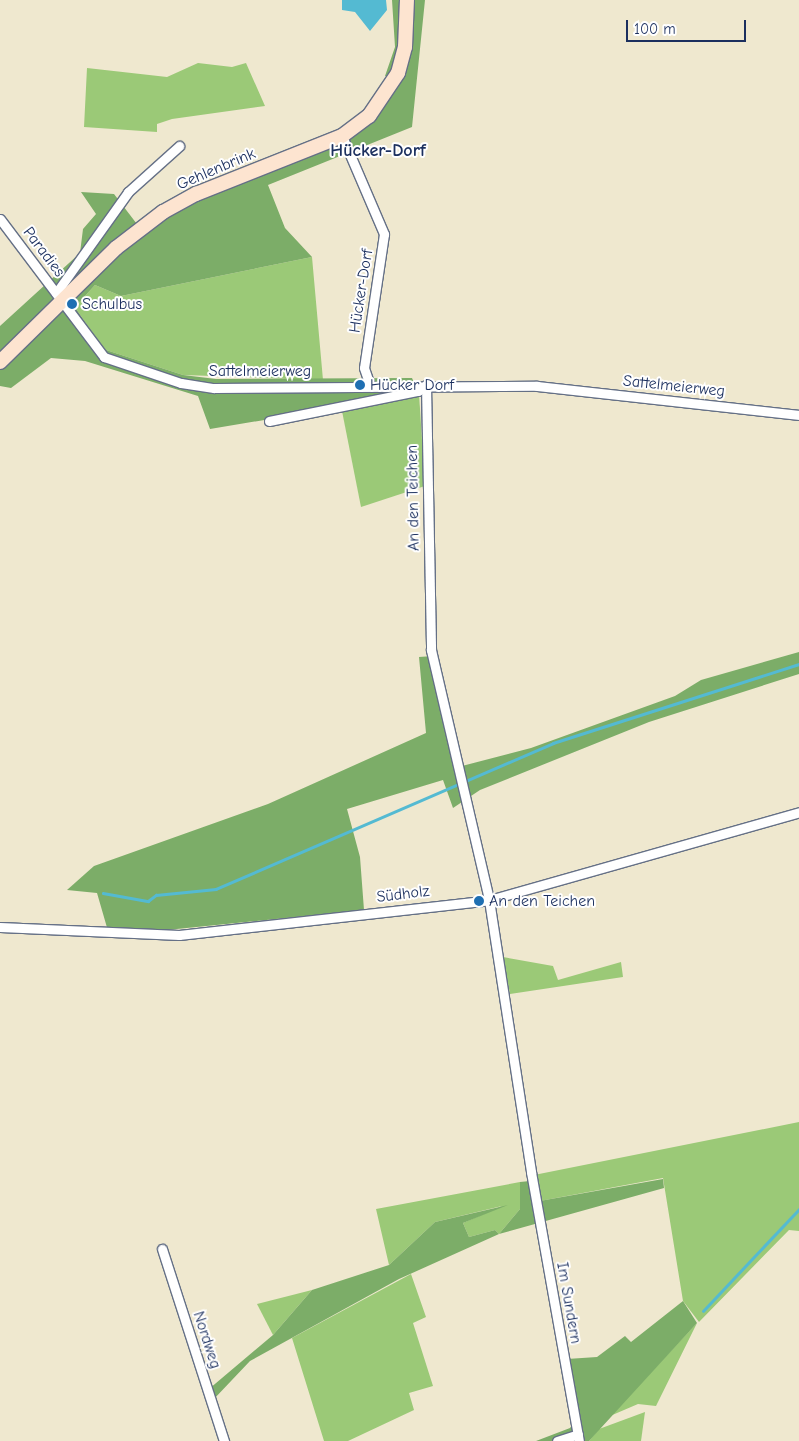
<!DOCTYPE html>
<html>
<head>
<meta charset="utf-8">
<style>
  body { margin:0 }
  #map { position:relative; width:799px; height:1441px; overflow:hidden; background:#efe8cf; font-family:"Comic Neue",sans-serif }
  div>[style] { position:absolute }
  .green>* { inset:0; background:#9bc977 }
  .forest>* { inset:0; background:#7cad68 }
  .water>* { inset:0; background:#54bad2 }
  .stream>* { height:2.5px; margin:-1.25px; padding:0 1.25px; transform-origin:1.25px; border-radius:1.25px; background:#54bad2 }
  .roads { filter:drop-shadow(1px 0 #657086) drop-shadow(-1px 0 #657086) drop-shadow(0 1px #657086) drop-shadow(0 -1px #657086) }
  .street>* { height:9px; margin:-4.5px; padding:0 4.5px; transform-origin:4.5px; border-radius:4.5px; background:#fff }
  .secondary>* { height:14px; margin:-7px; padding:0 7px; transform-origin:7px; border-radius:7px; background:#fde4d0 }
  .dots>* { width:14px; height:14px; translate:-50% -50%; box-sizing:border-box; border:2px solid #fff; border-radius:50% }
  span { translate:-50% -50%; white-space:nowrap; text-align:center; line-height:1.15; -webkit-text-stroke:4px #fff; paint-order:stroke }
  .street-label { font-size:16px; color:#1b2f5e }
  .poi-label { font-size:16px; color:#1b2f5e }
  .left { translate:0 -50%; text-align:left }
  .neighbourhood-label { font-size:18px; color:#1b2f5e; font-weight:700 }
  .scale { position:absolute; left:626px; top:20px; width:120px; height:22px; box-sizing:border-box; border:2px solid #1b2f5e; border-top:0; padding-left:6px; font-size:15px; line-height:18px; white-space:nowrap; color:#1b2f5e; -webkit-text-stroke:4px #fff; paint-order:stroke }
</style>
</head>
<body>
<div id="map">
  <div class="green">
    <i style="clip-path:polygon(198px 63px,232px 67px,246px 63px,265px 106px,172px 119px,157px 124px,157px 132px,84px 127px,87px 68px,167px 77px)"></i>
    <i style="clip-path:polygon(312px 257px,323px 380px,183px 375px,103px 349px,75px 307px,95px 285px,121px 296px)"></i>
    <i style="clip-path:polygon(419px 394px,425px 486px,361px 507px,342px 411px)"></i>
    <i style="clip-path:polygon(503px 957px,553px 966px,558px 980px,621px 962px,623px 977px,510px 994px)"></i>
    <i style="clip-path:polygon(799px 1122px,799px 1231px,789px 1230px,699px 1322px,683px 1301px,663px 1178px,540px 1201px,534px 1175px)"></i>
    <i style="clip-path:polygon(520px 1182px,520px 1209px,499px 1234px,495px 1230px,469px 1237px,463px 1223px,502px 1206px,435px 1222px,389px 1265px,376px 1209px)"></i>
    <i style="clip-path:polygon(411px 1274px,426px 1317px,413px 1323px,433px 1386px,409px 1393px,414px 1410px,348px 1441px,324px 1441px,292px 1338px)"></i>
    <i style="clip-path:polygon(312px 1290px,273px 1335px,257px 1304px)"></i>
    <i style="clip-path:polygon(697px 1323px,656px 1406px,638px 1404px,610px 1416px)"></i>
    <i style="clip-path:polygon(645px 1412px,641px 1441px,589px 1441px,599px 1429px)"></i>
  </div>
  <div class="forest">
    <i style="clip-path:polygon(392px 0,425px 0,412px 127px,268px 185px,285px 228px,312px 257px,121px 296px,95px 285px,75px 307px,103px 349px,183px 375px,216px 379px,412px 378px,419px 394px,210px 429px,198px 396px,85px 361px,51px 358px,11px 388px,0 386px,0 326px,80px 253px,83px 229px,96px 214px,81px 192px,114px 194px,143px 232px,192px 202px,356px 135px,403px 79px,385px 76px,395px 47px)"></i>
    <i style="clip-path:polygon(799px 652px,799px 674px,649px 722px,480px 790px,453px 808px,443px 780px,347px 809px,360px 857px,364px 910px,157px 931px,108px 931px,97px 893px,67px 890px,94px 866px,268px 804px,426px 733px,419px 657px,433px 656px,462px 766px,531px 748px,675px 696px,701px 680px)"></i>
    <i style="clip-path:polygon(663px 1179px,664px 1188px,499px 1234px,399px 1279px,250px 1361px,213px 1400px,209px 1389px,273px 1335px,312px 1290px,389px 1265px,435px 1222px,508px 1205px,463px 1223px,469px 1237px,495px 1230px,499px 1234px,520px 1209px,520px 1182px,530px 1181px,534px 1202px)"></i>
    <i style="clip-path:polygon(683px 1301px,697px 1323px,589px 1441px,536px 1441px,570px 1428px,579px 1416px,567px 1359px,597px 1357px,625px 1336px,631px 1342px)"></i>
  </div>
  <div class="water">
    <i style="clip-path:polygon(342px 0,386px 0,387px 10px,370px 31px,355px 12px,342px 10px)"></i>
  </div>
  <div class="stream">
    <i style="left:103px;top:893px;width:46px;rotate:10.1deg"></i>
    <i style="left:148px;top:901px;width:10px;rotate:-37deg"></i>
    <i style="left:156px;top:895px;width:60px;rotate:-5.7deg"></i>
    <i style="left:216px;top:889px;width:367px;rotate:-23.4deg"></i>
    <i style="left:553px;top:743px;width:258px;rotate:-17.8deg"></i>
    <i style="left:703px;top:1311px;width:140px;rotate:-46.7deg"></i>
  </div>
  <div class="roads">
    <div class="street">
      <i style="left:342px;top:136px;width:107px;rotate:66.8deg"></i>
      <i style="left:384px;top:234px;width:135px;rotate:98.5deg"></i>
      <i style="left:364px;top:368px;width:18px;rotate:71deg"></i>
      <i style="left:0;top:219px;width:173px;rotate:53deg"></i>
      <i style="left:104px;top:357px;width:81px;rotate:18.7deg"></i>
      <i style="left:181px;top:383px;width:33px;rotate:9deg"></i>
      <i style="left:214px;top:388px;width:323px;rotate:-0.4deg"></i>
      <i style="left:537px;top:386px;width:264px;rotate:6.3deg"></i>
      <i style="left:56px;top:293px;width:124px;rotate:-54.5deg"></i>
      <i style="left:128px;top:192px;width:69px;rotate:-42deg"></i>
      <i style="left:426px;top:385px;width:265px;rotate:88.9deg"></i>
      <i style="left:431px;top:650px;width:257px;rotate:76.9deg"></i>
      <i style="left:489px;top:900px;width:275px;rotate:81.2deg"></i>
      <i style="left:531px;top:1172px;width:273px;rotate:79.9deg"></i>
      <i style="left:269px;top:421px;width:152px;rotate:-11.4deg"></i>
      <i style="left:418px;top:391px;width:10px;rotate:-37deg"></i>
      <i style="left:0;top:927px;width:179px;rotate:2.6deg"></i>
      <i style="left:179px;top:935px;width:312px;rotate:-6.4deg"></i>
      <i style="left:489px;top:900px;width:322px;rotate:-15.8deg"></i>
      <i style="left:162px;top:1249px;width:202px;rotate:72.1deg"></i>
      <i style="left:557px;top:1441px;width:22px;rotate:-18deg"></i>
    </div>
    <div class="secondary">
      <i style="left:0;top:362px;width:163px;rotate:-44.5deg"></i>
      <i style="left:116px;top:248px;width:59px;rotate:-37.5deg"></i>
      <i style="left:163px;top:212px;width:38px;rotate:-29deg"></i>
      <i style="left:196px;top:194px;width:157px;rotate:-21.7deg"></i>
      <i style="left:342px;top:136px;width:34px;rotate:-37deg"></i>
      <i style="left:369px;top:116px;width:52px;rotate:-56deg"></i>
      <i style="left:398px;top:73px;width:27px;rotate:-75deg"></i>
      <i style="left:405px;top:47px;width:47px;rotate:-87.6deg"></i>
    </div>
  </div>
  <div class="dots">
    <i style="left:72px;top:304px;background:#1f6fb2"></i>
    <i style="left:360px;top:385px;background:#1f6fb2"></i>
    <i style="left:479px;top:901px;background:#1f6fb2"></i>
  </div>
  <div class="street-label">
    <span style="left:216px;top:169px;rotate:-23deg">Gehlenbrink</span>
    <span style="left:44px;top:252px;rotate:53deg">Paradies</span>
    <span style="left:361px;top:291px;rotate:-81deg">Hücker-Dorf</span>
    <span style="left:260px;top:371px">Sattelmeierweg</span>
    <span style="left:674px;top:386px;rotate:6deg">Sattelmeierweg</span>
    <span style="left:413px;top:498px;rotate:-91deg">An den Teichen</span>
    <span style="left:403px;top:894px;rotate:-7deg">Südholz</span>
    <span style="left:569px;top:1303px;rotate:80deg">Im Sundern</span>
    <span style="left:207px;top:1340px;rotate:72deg">Nordweg</span>
  </div>
  <div class="poi-label">
    <span class="left" style="left:82px;top:304px">Schulbus</span>
    <span class="left" style="left:370px;top:385px">Hücker Dorf</span>
    <span class="left" style="left:489px;top:901px">An den Teichen</span>
  </div>
  <div class="neighbourhood-label">
    <span style="left:378px;top:151px">Hücker-Dorf</span>
  </div>
  <div class="scale">100 m</div>
</div>
</body>
</html>
